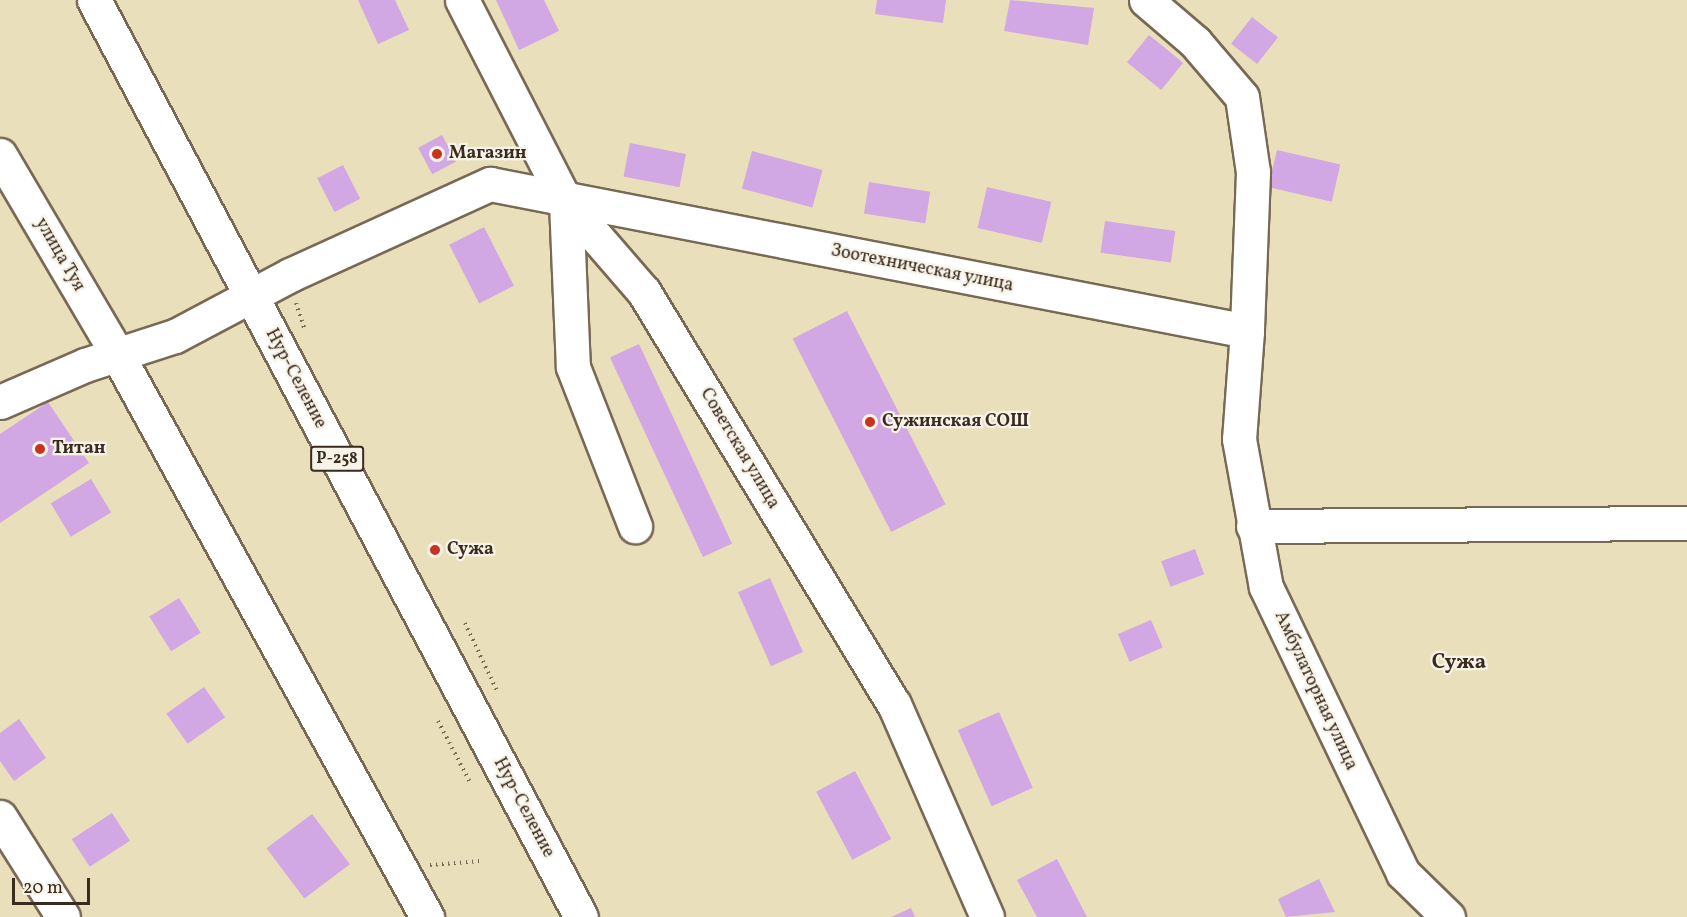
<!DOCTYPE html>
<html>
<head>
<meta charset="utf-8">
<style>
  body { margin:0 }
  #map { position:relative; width:1687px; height:917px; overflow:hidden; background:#eadfbb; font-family:Vollkorn,serif }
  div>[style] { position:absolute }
  .building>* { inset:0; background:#d1a8e3; transform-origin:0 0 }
  .path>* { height:4px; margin-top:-2px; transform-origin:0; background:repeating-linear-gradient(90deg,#786955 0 1.5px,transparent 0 6px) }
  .roads { filter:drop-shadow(2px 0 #786955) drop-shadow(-2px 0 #786955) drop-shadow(0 2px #786955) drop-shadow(0 -2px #786955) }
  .minor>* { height:33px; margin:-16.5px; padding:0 16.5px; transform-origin:16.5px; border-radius:16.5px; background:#fff }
  .highway>* { height:33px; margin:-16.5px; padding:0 16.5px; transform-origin:16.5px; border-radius:16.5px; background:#fff }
  .dots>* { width:16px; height:16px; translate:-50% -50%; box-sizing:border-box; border:3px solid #f7f3e8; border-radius:50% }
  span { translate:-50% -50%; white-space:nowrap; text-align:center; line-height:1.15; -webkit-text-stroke:4.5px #f7f3e8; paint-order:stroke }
  .shield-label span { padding:2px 4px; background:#f7f3e8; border:2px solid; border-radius:4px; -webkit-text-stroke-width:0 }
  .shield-label { font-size:16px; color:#3b2a1e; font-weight:700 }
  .poi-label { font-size:18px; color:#3b2a1e; font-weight:700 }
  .left { translate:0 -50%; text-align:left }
  .street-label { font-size:18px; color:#3b2a1e }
  .quarter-label { font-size:21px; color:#3b2a1e; font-weight:700 }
  .scale { position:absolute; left:12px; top:878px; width:78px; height:27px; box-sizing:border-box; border:3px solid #3b2a1e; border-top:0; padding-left:8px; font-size:18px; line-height:21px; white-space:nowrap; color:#3b2a1e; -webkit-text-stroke:4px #f7f3e8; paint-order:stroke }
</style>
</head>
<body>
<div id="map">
  <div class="building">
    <i style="clip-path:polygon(358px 0,395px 0,409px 30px,378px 44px)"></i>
    <i style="clip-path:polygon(496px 0,544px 0,559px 31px,519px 50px)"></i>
    <i style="clip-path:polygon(877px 0,946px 0,943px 23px,875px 14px)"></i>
    <i style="clip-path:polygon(1010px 0,1094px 8px,1088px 45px,1004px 31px)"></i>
    <i style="left:1252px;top:17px;width:33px;height:34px;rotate:38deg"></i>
    <i style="left:1149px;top:35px;width:44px;height:35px;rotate:39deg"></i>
    <i style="left:442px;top:135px;width:30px;height:27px;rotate:62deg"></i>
    <i style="left:630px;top:143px;width:57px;height:34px;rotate:11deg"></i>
    <i style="left:1277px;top:150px;width:65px;height:38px;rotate:13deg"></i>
    <i style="left:752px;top:151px;width:73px;height:39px;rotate:15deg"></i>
    <i style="left:343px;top:165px;width:38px;height:29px;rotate:63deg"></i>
    <i style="left:869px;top:182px;width:62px;height:32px;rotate:9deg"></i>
    <i style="left:987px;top:187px;width:66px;height:42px;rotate:13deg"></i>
    <i style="left:1105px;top:221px;width:71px;height:32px;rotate:8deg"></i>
    <i style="left:484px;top:227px;width:66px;height:39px;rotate:63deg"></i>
    <i style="left:847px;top:311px;width:217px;height:61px;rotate:63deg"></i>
    <i style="left:639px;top:344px;width:220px;height:32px;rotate:65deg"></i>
    <i style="clip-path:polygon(48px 402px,89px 463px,0 523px,0 434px)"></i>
    <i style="left:91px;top:479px;width:39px;height:47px;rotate:59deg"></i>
    <i style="left:1195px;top:549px;width:27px;height:36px;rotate:70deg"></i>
    <i style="left:770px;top:578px;width:81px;height:35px;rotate:66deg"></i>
    <i style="left:179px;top:598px;width:41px;height:35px;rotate:58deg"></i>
    <i style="left:1151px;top:620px;width:30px;height:36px;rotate:67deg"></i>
    <i style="left:204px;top:687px;width:37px;height:46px;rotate:55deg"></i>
    <i style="left:999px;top:712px;width:83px;height:45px;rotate:66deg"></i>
    <i style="clip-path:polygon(19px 719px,46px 758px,14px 781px,0 761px,0 733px)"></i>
    <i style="left:855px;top:771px;width:77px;height:44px;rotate:62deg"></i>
    <i style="left:112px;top:813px;width:33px;height:48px;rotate:57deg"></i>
    <i style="left:312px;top:814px;width:63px;height:57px;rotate:53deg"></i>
    <i style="clip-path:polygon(1057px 859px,1087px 917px,1037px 917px,1017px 880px)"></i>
    <i style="clip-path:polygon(1319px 879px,1335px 912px,1286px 917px,1278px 899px)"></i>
    <i style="clip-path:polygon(911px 908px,915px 917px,891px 917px)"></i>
  </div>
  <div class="path">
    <i style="left:296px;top:303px;width:28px;rotate:72deg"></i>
    <i style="left:465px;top:623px;width:75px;rotate:64.8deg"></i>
    <i style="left:438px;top:721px;width:71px;rotate:62.4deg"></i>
    <i style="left:430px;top:865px;width:50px;rotate:-4.6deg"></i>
  </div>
  <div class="roads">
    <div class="minor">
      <i style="left:462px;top:0;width:227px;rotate:62.8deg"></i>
      <i style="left:566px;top:202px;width:119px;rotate:49.1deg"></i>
      <i style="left:644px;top:292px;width:482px;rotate:58.8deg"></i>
      <i style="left:894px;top:704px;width:232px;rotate:66.4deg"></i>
      <i style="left:1146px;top:0;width:65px;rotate:40.6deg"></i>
      <i style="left:1195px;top:42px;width:72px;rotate:49.5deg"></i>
      <i style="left:1242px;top:97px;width:76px;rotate:81.7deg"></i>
      <i style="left:1253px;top:172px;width:159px;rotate:92.2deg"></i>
      <i style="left:0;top:155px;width:231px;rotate:59.5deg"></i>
      <i style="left:117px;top:354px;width:643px;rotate:61.16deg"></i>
      <i style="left:566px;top:202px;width:165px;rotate:87.6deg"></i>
      <i style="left:573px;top:367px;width:171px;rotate:68.7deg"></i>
      <i style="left:0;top:402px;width:93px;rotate:-23.5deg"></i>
      <i style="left:85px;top:365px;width:95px;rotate:-17.9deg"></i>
      <i style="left:175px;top:336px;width:130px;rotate:-27.9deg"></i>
      <i style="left:290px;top:275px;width:220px;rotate:-24.5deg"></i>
      <i style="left:490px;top:184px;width:771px;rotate:10.99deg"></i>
      <i style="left:1247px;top:331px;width:108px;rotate:94.2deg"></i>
      <i style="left:1239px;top:439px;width:150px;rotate:79.7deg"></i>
      <i style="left:1266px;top:587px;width:317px;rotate:64.4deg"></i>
      <i style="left:1403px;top:873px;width:63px;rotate:44.4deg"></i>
      <i style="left:1253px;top:526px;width:434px;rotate:-0.4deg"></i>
      <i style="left:0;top:817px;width:118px;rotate:57.8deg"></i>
    </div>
    <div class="highway">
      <i style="left:94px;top:0;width:1038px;rotate:62.03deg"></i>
    </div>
  </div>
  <div class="dots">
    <i style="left:437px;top:154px;background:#c8321e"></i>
    <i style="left:870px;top:422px;background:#c8321e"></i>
    <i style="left:40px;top:449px;background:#c8321e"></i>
    <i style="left:435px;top:550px;background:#c8321e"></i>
  </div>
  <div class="shield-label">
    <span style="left:337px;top:459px">Р-258</span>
  </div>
  <div class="poi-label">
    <span class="left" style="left:449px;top:154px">Магазин</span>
    <span class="left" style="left:882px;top:422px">Сужинская СОШ</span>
    <span class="left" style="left:52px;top:449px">Титан</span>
    <span class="left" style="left:447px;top:550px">Сужа</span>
  </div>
  <div class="street-label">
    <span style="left:59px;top:255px;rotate:60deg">улица Туя</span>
    <span style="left:922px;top:269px;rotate:11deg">Зоотехническая улица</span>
    <span style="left:295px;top:379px;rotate:62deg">Нур-Селение</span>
    <span style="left:739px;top:449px;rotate:59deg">Советская улица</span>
    <span style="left:1315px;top:691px;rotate:65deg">Амбулаторная улица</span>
    <span style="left:523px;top:808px;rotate:62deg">Нур-Селение</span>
  </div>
  <div class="quarter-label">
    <span style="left:1459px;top:663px">Сужа</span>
  </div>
  <div class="scale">20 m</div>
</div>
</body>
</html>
